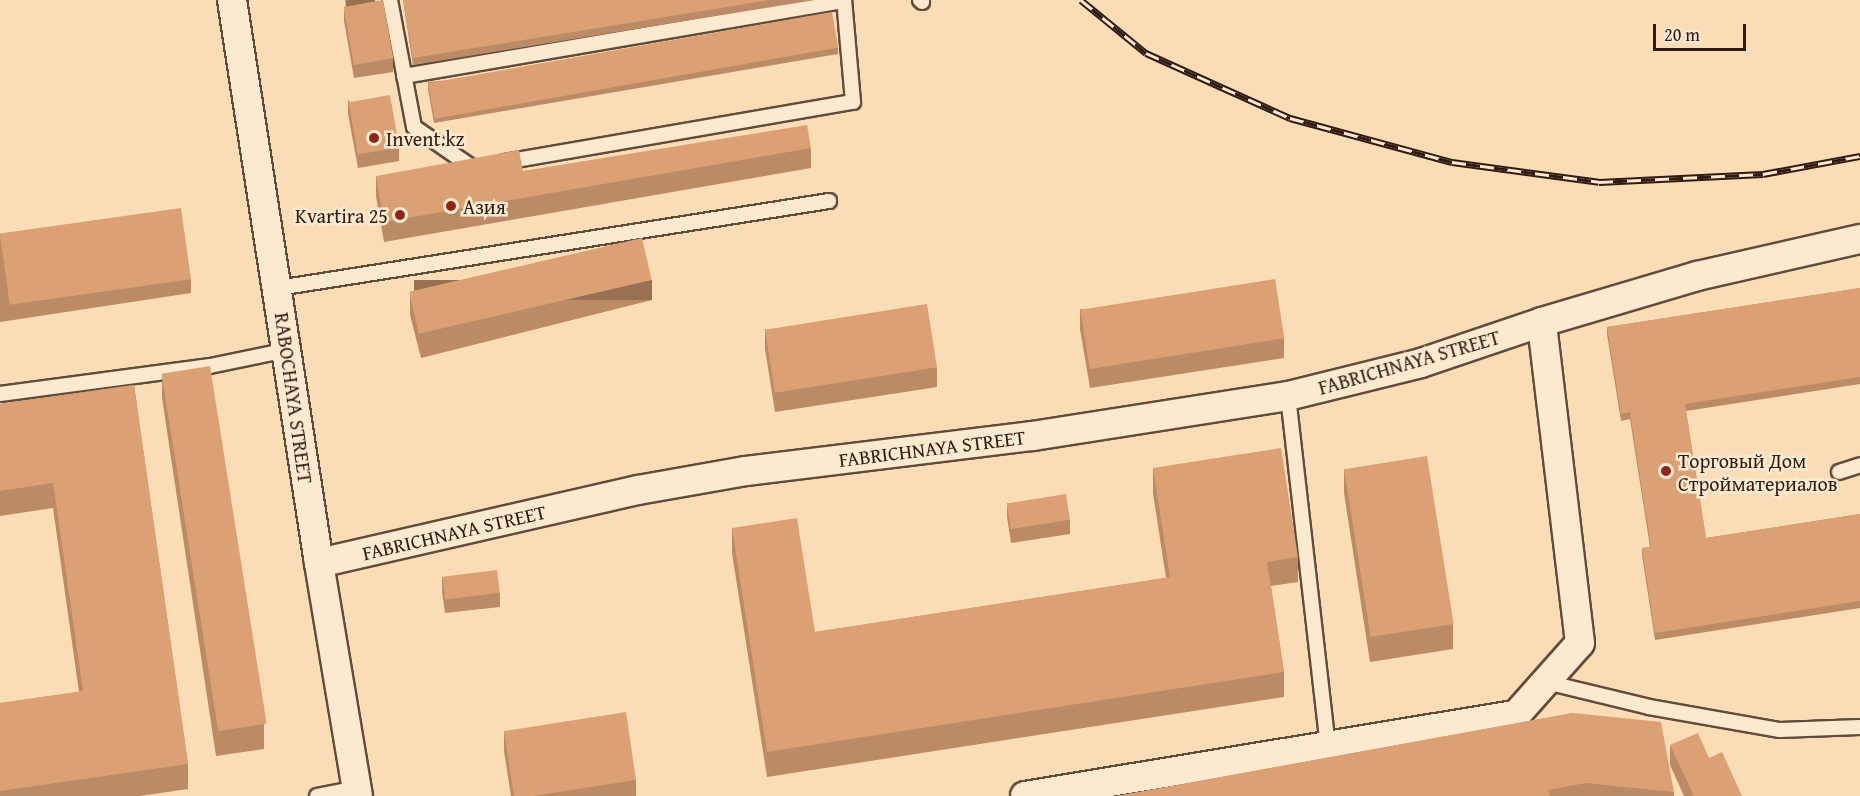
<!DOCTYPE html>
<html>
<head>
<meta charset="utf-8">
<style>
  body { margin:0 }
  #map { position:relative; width:1860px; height:796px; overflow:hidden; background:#faddb6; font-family:"Gentium Book Plus",serif }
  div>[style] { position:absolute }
  .roads { filter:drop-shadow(2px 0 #634b3b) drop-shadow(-2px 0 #634b3b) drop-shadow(0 2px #634b3b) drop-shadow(0 -2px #634b3b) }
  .service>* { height:14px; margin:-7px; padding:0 7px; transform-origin:7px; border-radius:7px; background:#fce9d0 }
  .minor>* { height:28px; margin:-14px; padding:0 14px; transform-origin:14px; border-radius:14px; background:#fce9d0 }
  .rail>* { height:7px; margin-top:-3.5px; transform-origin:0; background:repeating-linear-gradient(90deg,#fce9d0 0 14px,#311a12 0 28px); box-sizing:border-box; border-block:2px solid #311a12 }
  .wall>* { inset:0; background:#bc8a65 }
  .shaded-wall>* { inset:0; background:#997152; transform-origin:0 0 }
  .building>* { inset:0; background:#dba175; transform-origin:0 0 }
  .dots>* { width:16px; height:16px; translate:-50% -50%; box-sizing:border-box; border:3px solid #fce9d0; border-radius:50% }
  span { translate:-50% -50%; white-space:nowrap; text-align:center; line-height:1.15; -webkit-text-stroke:5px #fce9d0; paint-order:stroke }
  .poi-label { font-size:20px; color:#311a12 }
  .left { translate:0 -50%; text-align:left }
  .right { translate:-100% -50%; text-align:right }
  .street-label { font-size:20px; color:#311a12 }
  .scale { position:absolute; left:1653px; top:24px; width:93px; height:27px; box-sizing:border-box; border:3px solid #311a12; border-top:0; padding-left:8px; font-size:18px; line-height:21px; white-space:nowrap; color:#311a12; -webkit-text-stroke:4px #fce9d0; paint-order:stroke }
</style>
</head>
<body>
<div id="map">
  <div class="roads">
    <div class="service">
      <i style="left:390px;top:0;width:129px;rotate:79.3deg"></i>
      <i style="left:414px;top:127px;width:72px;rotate:34.8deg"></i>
      <i style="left:473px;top:168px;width:4px;rotate:-14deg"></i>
      <i style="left:920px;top:0;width:3px;rotate:45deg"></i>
      <i style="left:404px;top:76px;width:445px;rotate:-9.7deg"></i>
      <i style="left:505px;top:162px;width:353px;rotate:-9.8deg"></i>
      <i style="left:853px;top:102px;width:102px;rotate:-95deg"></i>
      <i style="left:278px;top:288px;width:558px;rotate:-8.97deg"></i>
      <i style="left:0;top:394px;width:212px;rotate:-7.6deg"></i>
      <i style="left:210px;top:366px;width:79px;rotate:-11.7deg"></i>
      <i style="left:1288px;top:396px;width:352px;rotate:83.5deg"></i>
      <i style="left:1839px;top:472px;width:22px;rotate:-18deg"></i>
      <i style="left:1546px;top:682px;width:106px;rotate:13.6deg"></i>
      <i style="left:1649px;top:707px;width:133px;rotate:10deg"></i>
      <i style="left:1780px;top:730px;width:80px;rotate:-2.1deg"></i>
      <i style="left:317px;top:796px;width:41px;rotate:-11.3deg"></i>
    </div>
    <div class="minor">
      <i style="left:232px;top:0;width:570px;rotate:81.22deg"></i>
      <i style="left:319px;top:563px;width:236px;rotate:80.5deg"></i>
      <i style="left:319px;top:563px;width:327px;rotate:-12.9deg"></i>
      <i style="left:638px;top:490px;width:110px;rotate:-10deg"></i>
      <i style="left:746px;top:471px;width:289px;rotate:-7deg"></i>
      <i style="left:1033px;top:436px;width:258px;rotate:-8.9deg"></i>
      <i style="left:1288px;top:396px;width:137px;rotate:-13.9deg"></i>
      <i style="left:1421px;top:363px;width:128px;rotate:-18.7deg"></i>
      <i style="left:1025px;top:796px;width:498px;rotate:-9.4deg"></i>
      <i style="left:1516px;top:715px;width:96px;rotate:-48.4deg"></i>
      <i style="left:1580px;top:643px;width:323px;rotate:-96.8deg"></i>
      <i style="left:1542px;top:322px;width:162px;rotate:-16.5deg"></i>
      <i style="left:1697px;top:276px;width:167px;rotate:-12.8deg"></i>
    </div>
  </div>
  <div class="rail">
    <i style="left:1081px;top:0;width:84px;rotate:39.2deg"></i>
    <i style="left:1146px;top:53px;width:158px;rotate:24.3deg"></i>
    <i style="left:1290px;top:118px;width:168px;rotate:15.2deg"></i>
    <i style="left:1452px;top:162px;width:148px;rotate:7.7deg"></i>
    <i style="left:1599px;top:182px;width:164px;rotate:-2.8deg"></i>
    <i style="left:1763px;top:174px;width:99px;rotate:-10.5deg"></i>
  </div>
  <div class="wall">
    <i style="clip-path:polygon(345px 0,375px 0,393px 58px,393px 72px,354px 78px,344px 21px,344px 7px,346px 6px)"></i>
    <i style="clip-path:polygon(403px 0,815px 0,413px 65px)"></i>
    <i style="clip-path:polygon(838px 47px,838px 54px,434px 123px,428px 89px,428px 82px)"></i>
    <i style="clip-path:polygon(348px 100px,399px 147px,399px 161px,358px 168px,348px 114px)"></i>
    <i style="clip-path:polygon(811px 148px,811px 168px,384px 242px,376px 196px,376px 176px,523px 171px)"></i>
    <i style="clip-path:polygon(0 235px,191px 279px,191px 293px,0 322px)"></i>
    <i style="clip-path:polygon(1860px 288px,1860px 384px,1686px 411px,1706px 538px,1860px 514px,1860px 608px,1655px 640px,1642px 555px,1642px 548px,1650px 547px,1630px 419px,1621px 421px,1607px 334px,1607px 327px)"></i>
    <i style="clip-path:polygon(410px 295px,652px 300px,421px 358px,410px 315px)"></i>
    <i style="clip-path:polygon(1080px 309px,1284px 338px,1284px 358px,1090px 388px,1080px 329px)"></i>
    <i style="clip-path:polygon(765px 329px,937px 367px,937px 387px,775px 412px,765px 349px)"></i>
    <i style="clip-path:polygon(162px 373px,264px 724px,264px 749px,216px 756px,162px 398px)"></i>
    <i style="clip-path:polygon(134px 385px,188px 764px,188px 789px,140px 796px,0 796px,0 703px,79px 692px,53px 508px,0 516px,0 404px)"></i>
    <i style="clip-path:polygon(1153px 468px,1298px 557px,1298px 582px,1271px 586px,1284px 672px,1284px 697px,767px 777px,732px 553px,732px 528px,815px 632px,1166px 578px,1153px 493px)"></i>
    <i style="clip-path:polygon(1344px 468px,1453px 624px,1453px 649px,1370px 662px,1344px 493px)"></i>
    <i style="clip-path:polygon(1007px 503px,1070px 520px,1070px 534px,1011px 543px,1007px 517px)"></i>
    <i style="clip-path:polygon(442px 577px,500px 593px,500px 607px,445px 613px,442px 591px)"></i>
    <i style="clip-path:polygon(1573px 713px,1674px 792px,1674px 796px,1117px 796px)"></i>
    <i style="clip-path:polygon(504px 731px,636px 780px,636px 796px,511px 796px,504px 751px)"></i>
    <i style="clip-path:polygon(1670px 745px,1709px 758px,1742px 796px,1684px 796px,1670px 765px)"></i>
  </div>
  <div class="shaded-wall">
    <i style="clip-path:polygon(350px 0,375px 0,375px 2px,346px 8px,346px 1px)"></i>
    <i style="left:652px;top:280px;width:20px;height:238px;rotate:90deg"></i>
  </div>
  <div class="building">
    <i style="left:383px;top:0;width:59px;height:40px;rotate:80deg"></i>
    <i style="clip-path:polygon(403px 0,770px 0,413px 58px)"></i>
    <i style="left:832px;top:12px;width:36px;height:410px;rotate:80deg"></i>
    <i style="left:390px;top:95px;width:53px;height:42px;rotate:80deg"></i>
    <i style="clip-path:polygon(807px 125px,811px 148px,384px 222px,376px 176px,519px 150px,523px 171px)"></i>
    <i style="left:181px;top:208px;width:72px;height:183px;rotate:82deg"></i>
    <i style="left:642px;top:238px;width:43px;height:239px;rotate:77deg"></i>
    <i style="left:1275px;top:279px;width:60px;height:197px;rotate:81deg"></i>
    <i style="clip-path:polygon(1860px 288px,1860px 377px,1685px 404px,1706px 538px,1860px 514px,1860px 601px,1655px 633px,1642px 548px,1651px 547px,1630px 412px,1621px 414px,1607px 327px)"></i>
    <i style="left:927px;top:304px;width:64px;height:164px;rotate:81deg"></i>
    <i style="left:210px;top:366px;width:362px;height:49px;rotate:81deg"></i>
    <i style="clip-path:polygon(134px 385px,188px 764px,0 791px,0 703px,83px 691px,53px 483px,0 491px,0 404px)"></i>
    <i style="clip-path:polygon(1281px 448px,1298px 557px,1267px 562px,1284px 672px,767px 752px,732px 528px,797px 518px,815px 632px,1170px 577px,1153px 468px)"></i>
    <i style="left:1427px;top:456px;width:170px;height:84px;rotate:81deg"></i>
    <i style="left:1066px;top:494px;width:26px;height:60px;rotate:81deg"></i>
    <i style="left:497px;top:570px;width:23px;height:55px;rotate:83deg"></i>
    <i style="clip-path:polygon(626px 712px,636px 780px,533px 796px,514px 796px,504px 731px)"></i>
    <i style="clip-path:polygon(1573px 713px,1661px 722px,1674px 792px,1586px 783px,1548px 790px,1550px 796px,1117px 796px)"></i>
    <i style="clip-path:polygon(1698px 733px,1709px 758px,1722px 752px,1742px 796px,1694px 796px,1670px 745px)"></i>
  </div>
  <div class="dots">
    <i style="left:374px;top:138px;background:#8f2418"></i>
    <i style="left:451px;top:206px;background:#8f2418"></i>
    <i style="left:400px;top:215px;background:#8f2418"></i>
    <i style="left:1666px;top:471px;background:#8f2418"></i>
  </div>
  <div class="poi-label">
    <span class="left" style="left:386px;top:138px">Invent.kz</span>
    <span class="left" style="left:463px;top:206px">Азия</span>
    <span class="right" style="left:388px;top:215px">Kvartira 25</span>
    <span class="left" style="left:1678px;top:472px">Торговый Дом<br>Стройматериалов</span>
  </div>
  <div class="street-label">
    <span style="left:1409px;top:362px;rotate:-16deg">FABRICHNAYA STREET</span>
    <span style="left:294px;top:398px;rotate:82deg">RABOCHAYA STREET</span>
    <span style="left:932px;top:448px;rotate:-7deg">FABRICHNAYA STREET</span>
    <span style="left:454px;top:532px;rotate:-13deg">FABRICHNAYA STREET</span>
  </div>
  <div class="scale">20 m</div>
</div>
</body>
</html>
